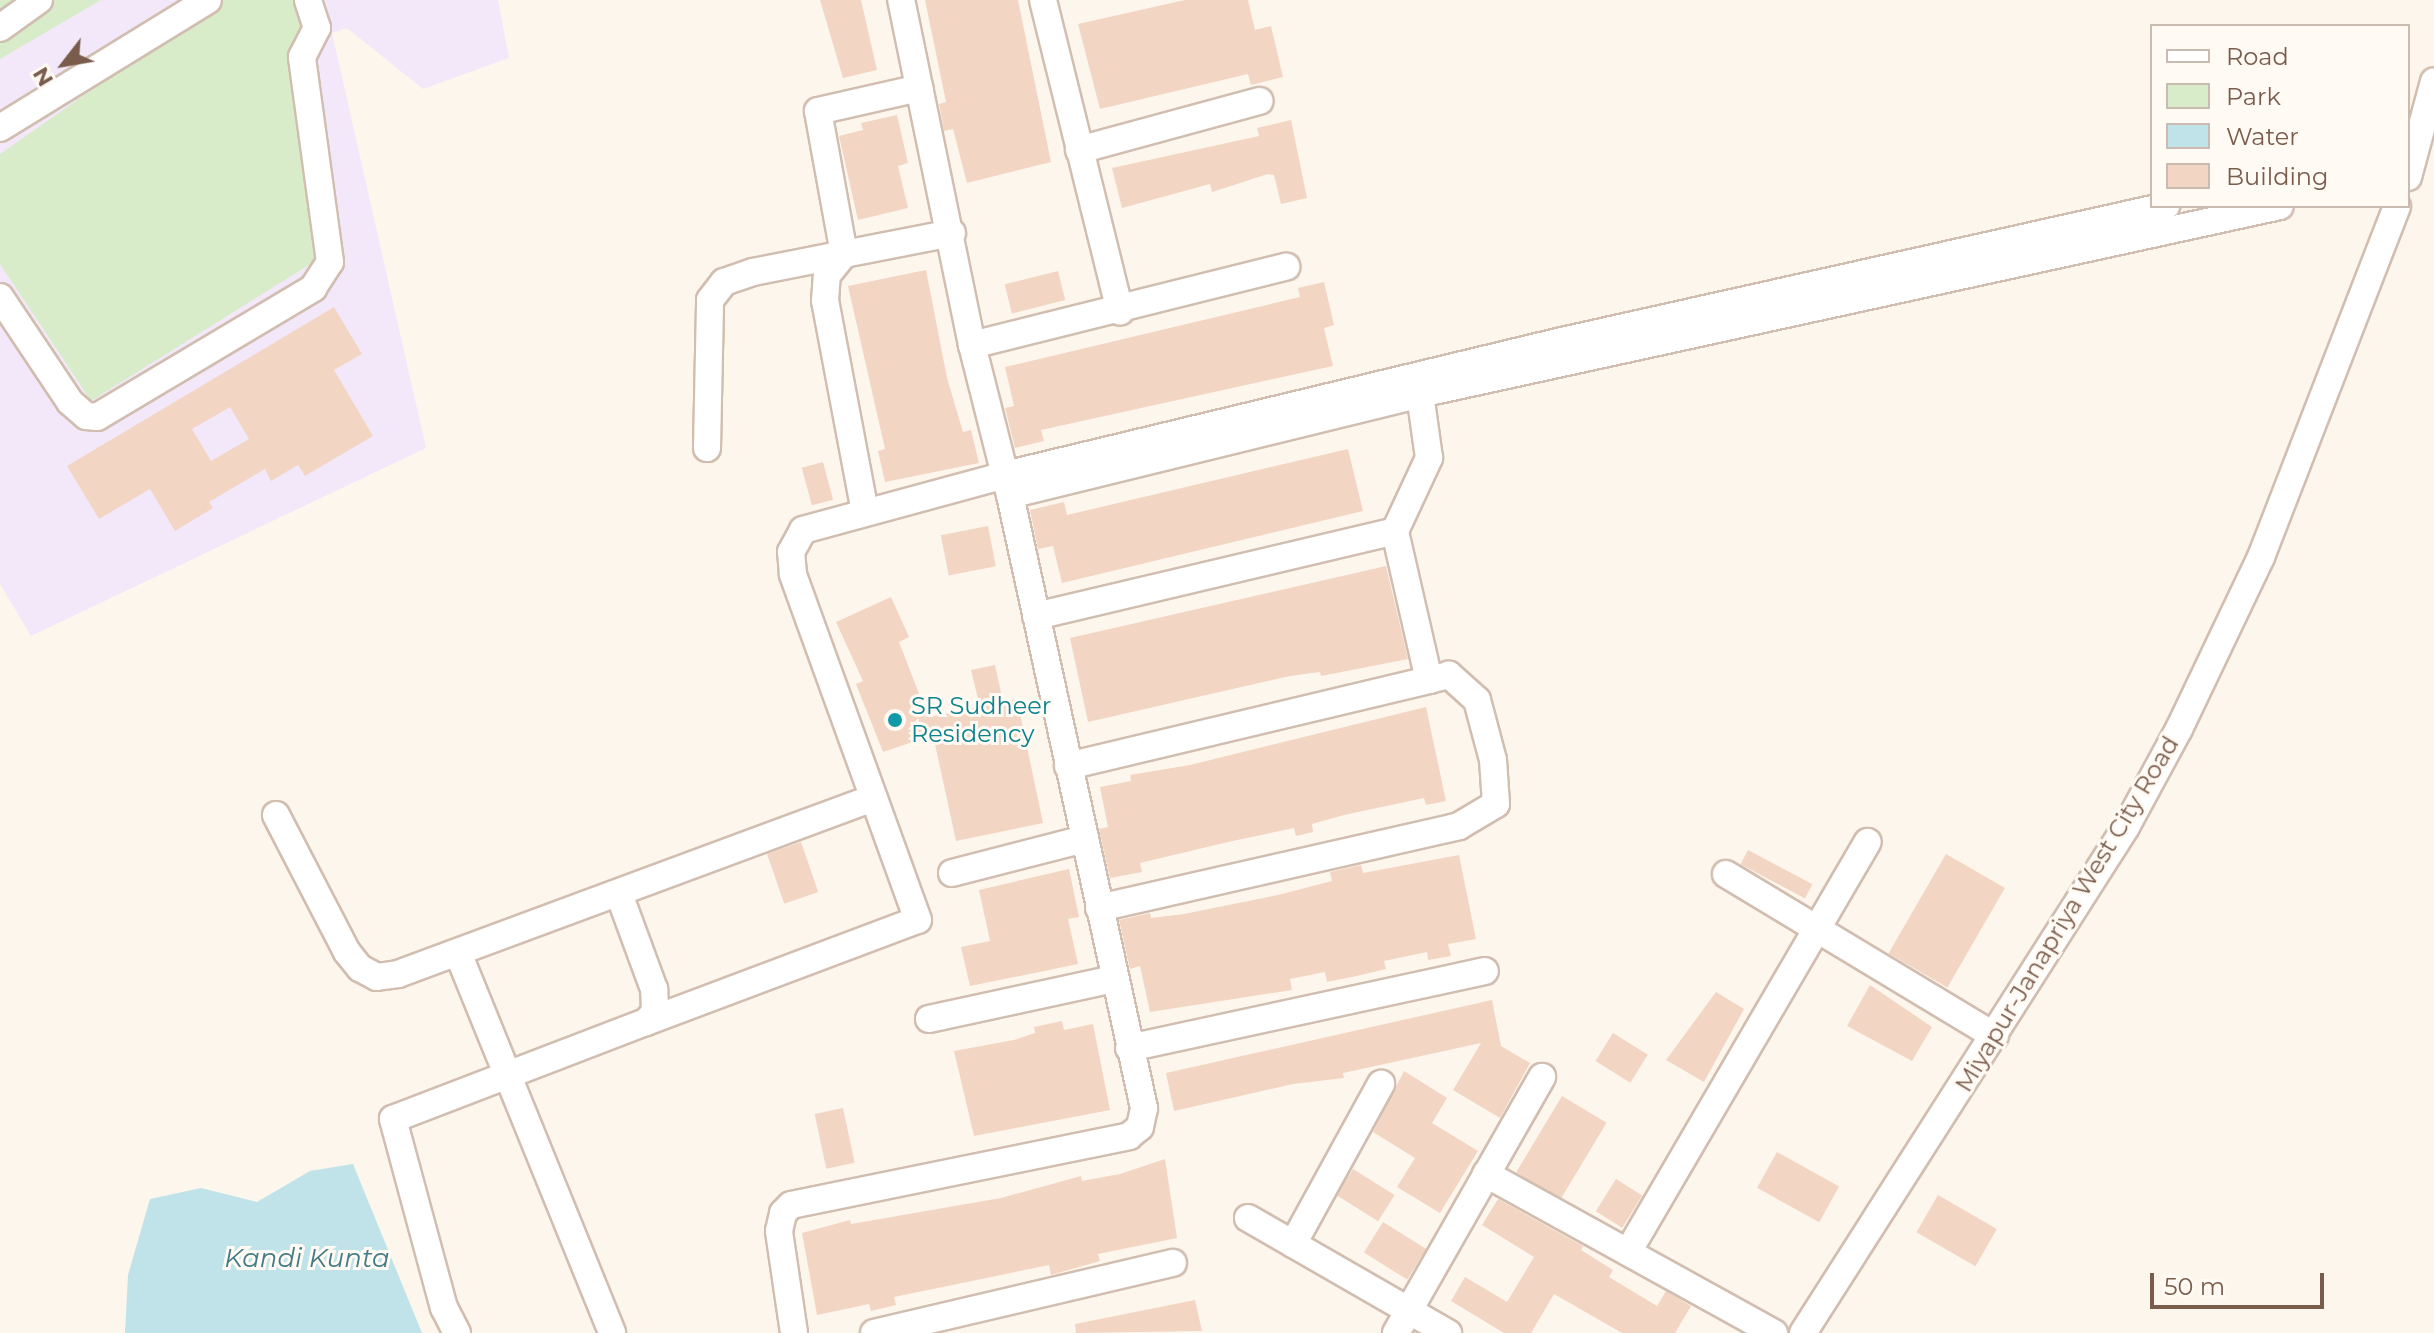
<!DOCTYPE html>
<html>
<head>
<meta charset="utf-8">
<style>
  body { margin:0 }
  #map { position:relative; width:2434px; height:1333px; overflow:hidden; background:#fdf6ec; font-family:Montserrat,sans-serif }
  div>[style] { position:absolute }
  .education>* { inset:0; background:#f3e8fa }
  .green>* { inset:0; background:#d8ecc9 }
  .water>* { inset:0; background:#bfe3e8 }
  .building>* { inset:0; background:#f3d5c3; transform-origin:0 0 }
  .roads { filter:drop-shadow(2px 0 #d1beb0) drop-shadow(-2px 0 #d1beb0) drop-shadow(0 2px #d1beb0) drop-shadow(0 -2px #d1beb0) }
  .minor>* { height:26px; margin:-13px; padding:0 13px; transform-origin:13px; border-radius:13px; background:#fff }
  .dots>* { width:22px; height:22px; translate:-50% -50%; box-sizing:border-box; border:4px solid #fffaf3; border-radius:50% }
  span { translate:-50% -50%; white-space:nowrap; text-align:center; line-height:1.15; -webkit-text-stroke:6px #fffaf3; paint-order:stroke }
  .culture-label { font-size:24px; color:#0d838f }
  .left { translate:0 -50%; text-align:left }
  .street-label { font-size:24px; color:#7a5c4d }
  .water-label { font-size:26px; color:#437c86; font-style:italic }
  .legend { position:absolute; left:2150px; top:24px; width:260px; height:184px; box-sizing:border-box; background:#fffaf3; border:2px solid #cabbb1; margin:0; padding:10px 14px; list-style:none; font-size:24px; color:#7a5c4d }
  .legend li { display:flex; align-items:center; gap:16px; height:40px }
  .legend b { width:40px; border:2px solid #cabbb1 }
  .north { position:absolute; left:24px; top:24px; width:80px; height:80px; -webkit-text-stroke:6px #fffaf3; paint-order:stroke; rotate:239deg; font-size:22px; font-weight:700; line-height:32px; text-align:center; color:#7a5c4d }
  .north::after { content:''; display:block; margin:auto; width:28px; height:36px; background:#7a5c4d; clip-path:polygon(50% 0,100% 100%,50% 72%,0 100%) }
  .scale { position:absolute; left:2150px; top:1273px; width:174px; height:36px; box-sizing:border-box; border:4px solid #7a5c4d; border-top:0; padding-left:10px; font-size:24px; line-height:28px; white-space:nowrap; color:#7a5c4d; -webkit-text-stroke:6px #fffaf3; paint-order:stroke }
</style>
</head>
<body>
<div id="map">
  <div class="education">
    <i style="clip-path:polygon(0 0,498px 0,509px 58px,423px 89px,347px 28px,332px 33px,426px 448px,31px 636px,0 584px)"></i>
  </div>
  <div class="green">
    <i style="clip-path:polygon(0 0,101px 0,0 59px)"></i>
    <i style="clip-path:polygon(220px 0,301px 0,336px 248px,91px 401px,0 264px,0 154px)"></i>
  </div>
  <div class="water">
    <i style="clip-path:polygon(353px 1164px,422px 1333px,125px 1333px,128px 1275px,150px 1199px,201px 1188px,257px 1202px,310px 1171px)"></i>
  </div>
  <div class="building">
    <i style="clip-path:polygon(820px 0,861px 0,877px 70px,843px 78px)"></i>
    <i style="clip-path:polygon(925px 0,1018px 0,1051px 162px,967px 183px,953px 129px,944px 131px,939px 104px,946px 102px)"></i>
    <i style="clip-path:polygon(1185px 0,1248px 0,1255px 30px,1271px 26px,1283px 77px,1251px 85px,1248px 74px,1100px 109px,1078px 24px)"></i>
    <i style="clip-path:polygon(897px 115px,908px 163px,898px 166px,908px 208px,858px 220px,839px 136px,863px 130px,861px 123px)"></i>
    <i style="clip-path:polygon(1291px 120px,1307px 198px,1281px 204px,1274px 175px,1268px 174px,1212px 192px,1210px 184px,1122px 208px,1112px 168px,1259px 136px,1257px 128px)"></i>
    <i style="clip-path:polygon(926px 270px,947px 378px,963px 432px,971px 430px,979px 463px,885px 482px,878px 451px,885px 449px,848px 286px)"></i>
    <i style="left:1058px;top:271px;width:30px;height:55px;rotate:76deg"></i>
    <i style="clip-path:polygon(1324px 282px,1334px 325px,1324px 328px,1333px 366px,1041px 430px,1044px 441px,1015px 448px,1005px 408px,1014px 406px,1005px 367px,1300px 297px,1298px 288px)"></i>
    <i style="clip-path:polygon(evenodd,334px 307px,362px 354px,334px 370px,373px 436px,305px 476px,298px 465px,271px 481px,265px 469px,209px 502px,213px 508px,175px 531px,150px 489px,99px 519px,67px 466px,334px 307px,230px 407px,249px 439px,211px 461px,192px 429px,230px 407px)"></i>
    <i style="clip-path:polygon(1348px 449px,1363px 511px,1062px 583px,1053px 546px,1038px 549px,1030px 510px,1064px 502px,1067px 515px)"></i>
    <i style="left:823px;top:462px;width:39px;height:22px;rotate:75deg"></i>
    <i style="left:988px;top:526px;width:41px;height:48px;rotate:79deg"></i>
    <i style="clip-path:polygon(1386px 566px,1408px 659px,1321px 676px,1320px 672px,1290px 676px,1088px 722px,1070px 638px)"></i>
    <i style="clip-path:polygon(891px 597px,909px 637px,899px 642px,928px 717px,980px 707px,971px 670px,995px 665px,1003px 702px,1017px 699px,1043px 823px,956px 841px,933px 735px,883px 752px,856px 684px,863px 681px,836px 622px)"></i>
    <i style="clip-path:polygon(1426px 707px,1446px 801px,1426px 805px,1424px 798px,1344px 815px,1312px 824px,1313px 832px,1296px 836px,1294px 828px,1228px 842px,1140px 863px,1142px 872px,1110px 878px,1099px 829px,1108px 827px,1100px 787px,1131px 781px,1130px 775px,1190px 765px)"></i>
    <i style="left:801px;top:842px;width:53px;height:36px;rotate:71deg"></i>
    <i style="left:1748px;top:850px;width:73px;height:16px;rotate:28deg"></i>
    <i style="left:1946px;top:854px;width:68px;height:115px;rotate:30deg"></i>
    <i style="clip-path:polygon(1459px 855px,1476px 939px,1448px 944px,1451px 956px,1428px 960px,1427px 952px,1384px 961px,1386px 969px,1352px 977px,1327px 982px,1325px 972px,1290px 979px,1292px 990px,1150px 1012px,1140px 966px,1130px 969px,1119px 920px,1150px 913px,1151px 918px,1184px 914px,1278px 895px,1332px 881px,1330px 872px,1361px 865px,1363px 873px)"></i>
    <i style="clip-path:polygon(1069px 869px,1079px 917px,1068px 919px,1078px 964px,970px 986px,961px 947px,990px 941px,979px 890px)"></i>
    <i style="clip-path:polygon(1870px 985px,1932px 1027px,1912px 1061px,1847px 1026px)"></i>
    <i style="clip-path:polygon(1716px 992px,1744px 1009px,1704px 1082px,1666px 1060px)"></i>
    <i style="clip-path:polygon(1492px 1000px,1501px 1046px,1530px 1063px,1500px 1118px,1453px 1090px,1481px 1043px,1343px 1073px,1344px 1078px,1293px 1084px,1174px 1111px,1166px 1073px)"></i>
    <i style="clip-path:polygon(1062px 1021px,1064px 1030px,1093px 1024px,1110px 1110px,974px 1136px,954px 1051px,1014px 1040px,1035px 1033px,1034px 1027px)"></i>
    <i style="left:1613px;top:1033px;width:41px;height:33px;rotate:32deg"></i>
    <i style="clip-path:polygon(1404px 1071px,1447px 1098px,1432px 1123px,1478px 1151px,1440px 1213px,1397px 1187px,1415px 1158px,1373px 1132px)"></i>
    <i style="left:1562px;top:1096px;width:52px;height:89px;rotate:31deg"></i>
    <i style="left:843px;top:1108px;width:56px;height:29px;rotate:78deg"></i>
    <i style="left:1777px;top:1152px;width:71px;height:41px;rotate:29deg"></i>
    <i style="clip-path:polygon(1165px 1159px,1177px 1238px,1098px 1254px,1100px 1261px,1051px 1275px,1049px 1265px,894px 1297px,896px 1305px,871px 1311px,869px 1304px,817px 1315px,802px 1233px,850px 1220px,851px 1224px,1001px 1198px,1081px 1176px,1082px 1181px,1120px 1174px)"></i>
    <i style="left:1353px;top:1169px;width:49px;height:31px;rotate:32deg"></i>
    <i style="left:1616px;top:1179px;width:31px;height:38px;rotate:32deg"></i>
    <i style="left:1938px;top:1195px;width:68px;height:43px;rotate:30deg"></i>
    <i style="clip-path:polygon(1498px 1199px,1583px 1246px,1581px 1250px,1613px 1270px,1609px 1277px,1657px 1306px,1666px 1291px,1691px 1306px,1675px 1333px,1622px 1333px,1554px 1294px,1531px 1333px,1504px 1333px,1451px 1301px,1465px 1277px,1507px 1302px,1534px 1257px,1482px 1225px)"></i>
    <i style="left:1383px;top:1222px;width:51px;height:36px;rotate:32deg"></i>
    <i style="clip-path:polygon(1195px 1300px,1202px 1331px,1076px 1333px,1075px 1324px)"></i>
  </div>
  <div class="roads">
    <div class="minor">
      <i style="left:1043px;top:0;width:321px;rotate:76.1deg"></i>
      <i style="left:0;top:28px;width:48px;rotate:-35.7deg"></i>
      <i style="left:0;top:128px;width:244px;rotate:-31.6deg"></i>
      <i style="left:1079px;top:150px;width:187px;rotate:-15.2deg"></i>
      <i style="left:2408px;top:177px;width:99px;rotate:-74.8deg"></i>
      <i style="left:0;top:297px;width:126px;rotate:56.3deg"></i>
      <i style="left:70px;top:402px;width:21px;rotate:41deg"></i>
      <i style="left:86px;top:416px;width:11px;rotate:5deg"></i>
      <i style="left:97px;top:417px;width:252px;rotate:-30.8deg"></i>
      <i style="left:313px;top:288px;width:31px;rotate:-57deg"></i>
      <i style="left:330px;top:262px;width:207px;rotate:-97.8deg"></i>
      <i style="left:302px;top:57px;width:33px;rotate:-63deg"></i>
      <i style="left:317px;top:28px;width:29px;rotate:-108deg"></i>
      <i style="left:972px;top:345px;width:324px;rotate:-14deg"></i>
      <i style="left:707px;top:448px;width:148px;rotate:-88.8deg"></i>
      <i style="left:710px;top:300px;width:23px;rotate:-52deg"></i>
      <i style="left:724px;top:282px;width:31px;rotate:-19deg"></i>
      <i style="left:753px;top:272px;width:93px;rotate:-11.2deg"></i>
      <i style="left:844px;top:254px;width:145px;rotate:-100.3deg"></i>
      <i style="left:818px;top:111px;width:104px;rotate:-12.8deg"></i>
      <i style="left:1010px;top:495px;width:422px;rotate:-13.8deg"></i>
      <i style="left:1420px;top:394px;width:880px;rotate:-12.33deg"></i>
      <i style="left:865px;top:512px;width:215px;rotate:-100.7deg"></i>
      <i style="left:825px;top:301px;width:26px;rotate:-86deg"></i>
      <i style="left:827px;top:275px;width:27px;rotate:-51deg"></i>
      <i style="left:844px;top:254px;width:110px;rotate:-11deg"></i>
      <i style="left:1036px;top:616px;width:369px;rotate:-13.3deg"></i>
      <i style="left:1068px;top:766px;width:371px;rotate:-13.4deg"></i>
      <i style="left:1429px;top:680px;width:153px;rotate:-102.9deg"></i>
      <i style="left:1395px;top:531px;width:81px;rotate:-65deg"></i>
      <i style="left:1429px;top:458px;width:65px;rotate:-98deg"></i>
      <i style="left:276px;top:815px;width:154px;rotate:62.6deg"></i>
      <i style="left:347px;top:952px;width:21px;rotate:51deg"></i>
      <i style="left:360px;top:968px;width:19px;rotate:28deg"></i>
      <i style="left:377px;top:977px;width:21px;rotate:-8deg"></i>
      <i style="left:398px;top:974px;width:507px;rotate:-20.33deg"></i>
      <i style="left:952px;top:873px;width:136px;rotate:-14.4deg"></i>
      <i style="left:1726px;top:874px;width:314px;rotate:31.1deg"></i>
      <i style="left:1099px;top:908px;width:369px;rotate:-12.8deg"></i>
      <i style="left:1459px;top:826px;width:43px;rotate:-30.7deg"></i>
      <i style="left:1496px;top:804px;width:44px;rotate:-93.9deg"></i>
      <i style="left:1493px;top:760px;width:62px;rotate:-104.9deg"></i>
      <i style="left:1477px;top:700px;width:38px;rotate:-138deg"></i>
      <i style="left:1449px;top:675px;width:21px;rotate:166deg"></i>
      <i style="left:458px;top:953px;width:410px;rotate:67.9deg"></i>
      <i style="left:929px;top:1019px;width:189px;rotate:-12.2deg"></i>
      <i style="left:646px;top:1022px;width:290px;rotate:-20.6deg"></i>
      <i style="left:918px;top:920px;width:368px;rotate:-109.9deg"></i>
      <i style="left:793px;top:574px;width:22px;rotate:-95deg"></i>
      <i style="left:791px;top:552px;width:25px;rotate:-61deg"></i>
      <i style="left:803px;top:530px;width:209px;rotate:-15.2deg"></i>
      <i style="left:1005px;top:475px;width:573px;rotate:-13.53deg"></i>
      <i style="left:1562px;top:341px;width:619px;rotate:-12.6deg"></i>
      <i style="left:1129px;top:1048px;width:364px;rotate:-12.2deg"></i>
      <i style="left:1486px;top:1174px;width:329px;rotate:28.9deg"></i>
      <i style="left:1248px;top:1218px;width:231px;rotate:29.9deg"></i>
      <i style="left:1293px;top:1244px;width:183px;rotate:-61.2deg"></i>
      <i style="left:1628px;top:1252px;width:475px;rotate:-59.7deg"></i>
      <i style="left:457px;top:1333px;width:28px;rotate:-117deg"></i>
      <i style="left:444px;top:1308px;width:196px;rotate:-105.1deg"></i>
      <i style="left:393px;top:1119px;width:271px;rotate:-21deg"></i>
      <i style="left:646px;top:1022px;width:13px;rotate:-48deg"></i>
      <i style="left:655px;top:1012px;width:23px;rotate:-92deg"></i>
      <i style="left:654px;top:989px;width:101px;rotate:-110.2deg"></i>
      <i style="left:794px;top:1333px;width:103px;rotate:-98.4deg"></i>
      <i style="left:779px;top:1231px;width:18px;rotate:-77deg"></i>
      <i style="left:783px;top:1213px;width:11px;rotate:-45deg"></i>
      <i style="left:791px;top:1205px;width:345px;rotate:-11.5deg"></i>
      <i style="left:1129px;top:1136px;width:14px;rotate:-39deg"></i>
      <i style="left:1140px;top:1127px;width:19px;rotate:-78deg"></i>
      <i style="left:1144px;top:1108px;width:627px;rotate:-102.33deg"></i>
      <i style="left:1010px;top:495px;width:155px;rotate:-104.2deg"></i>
      <i style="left:972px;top:345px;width:352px;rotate:-101.6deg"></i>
      <i style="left:874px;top:1333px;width:307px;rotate:-13.2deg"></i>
      <i style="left:1396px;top:1333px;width:295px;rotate:-60.3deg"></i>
      <i style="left:1803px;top:1333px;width:600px;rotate:-57.45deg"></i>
      <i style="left:2126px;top:827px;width:111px;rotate:-61.6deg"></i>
      <i style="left:2179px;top:729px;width:191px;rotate:-64.5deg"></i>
      <i style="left:2261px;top:557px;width:376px;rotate:-68.8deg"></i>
    </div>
  </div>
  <div class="dots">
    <i style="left:895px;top:720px;background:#0f9aa8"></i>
  </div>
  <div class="culture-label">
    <span class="left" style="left:911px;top:720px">SR Sudheer<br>Residency</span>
  </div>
  <div class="street-label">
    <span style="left:2067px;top:914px;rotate:-59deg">Miyapur-Janapriya West City Road</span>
  </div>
  <div class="water-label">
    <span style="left:307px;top:1259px">Kandi Kunta</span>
  </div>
  <ul class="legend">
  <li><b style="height:10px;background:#fff"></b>Road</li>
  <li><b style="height:22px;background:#d8ecc9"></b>Park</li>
  <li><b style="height:22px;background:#bfe3e8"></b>Water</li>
  <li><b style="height:22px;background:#f3d5c3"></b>Building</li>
  </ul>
  <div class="north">N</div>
  <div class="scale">50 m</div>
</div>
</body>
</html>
